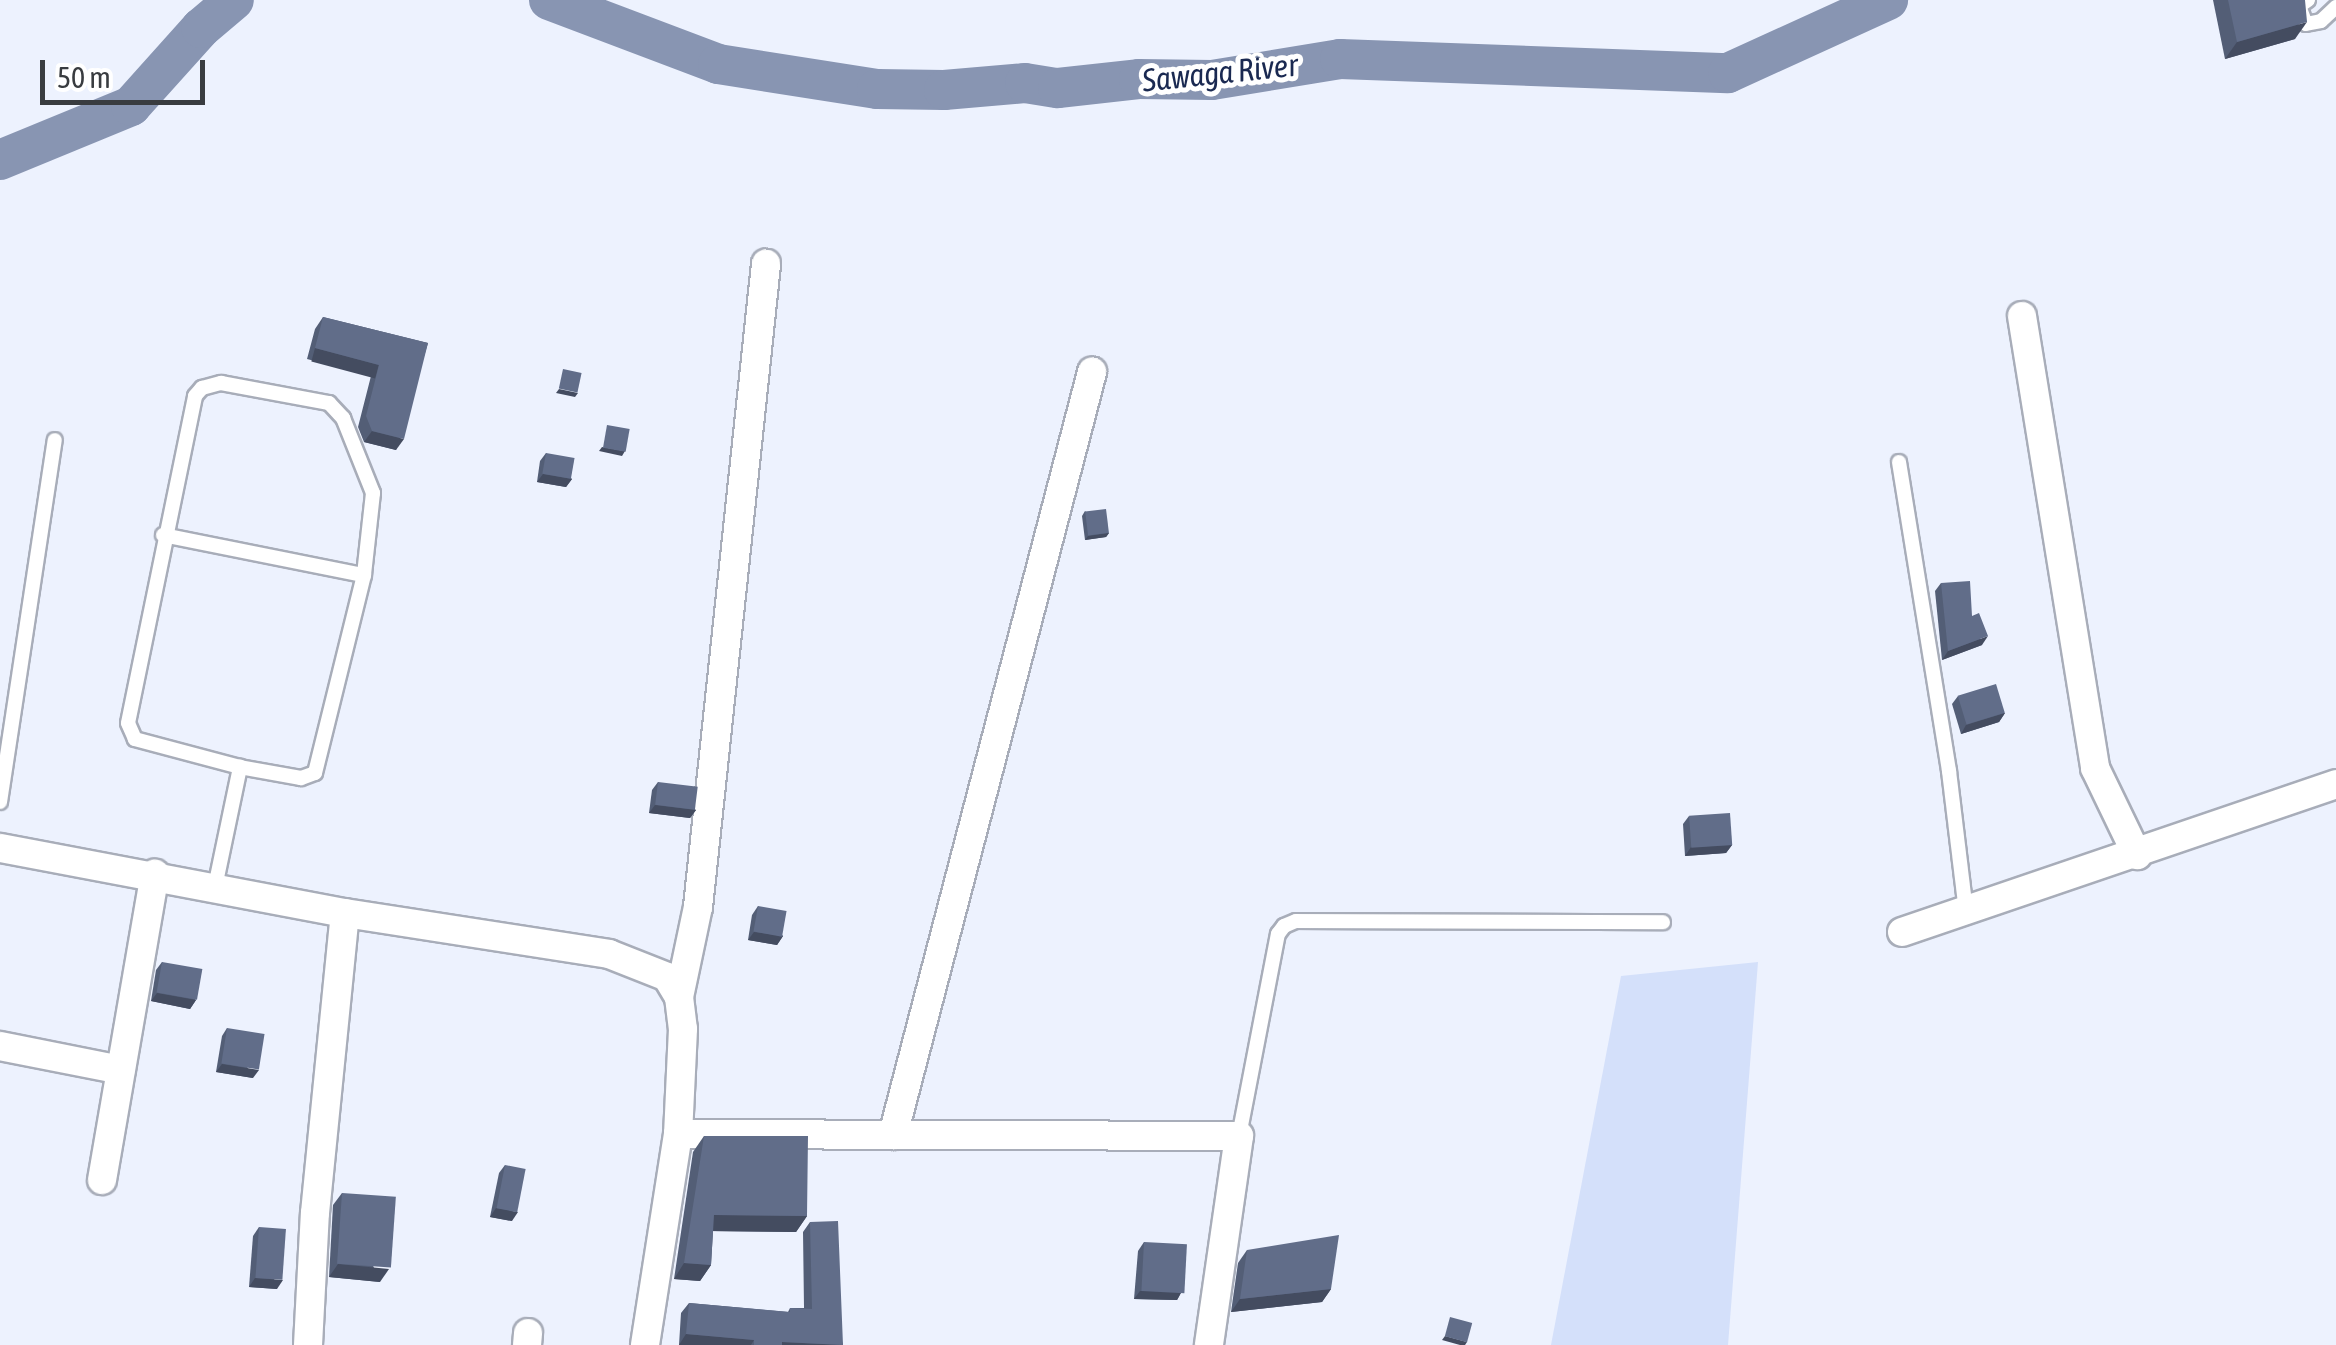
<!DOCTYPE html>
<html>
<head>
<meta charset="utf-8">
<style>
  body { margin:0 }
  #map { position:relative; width:2336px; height:1345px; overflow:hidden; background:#edf2fe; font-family:"Asap Condensed",sans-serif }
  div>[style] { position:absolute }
  .green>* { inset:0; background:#d4e0fa }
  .river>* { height:40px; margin:-20px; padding:0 20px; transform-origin:20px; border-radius:20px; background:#8895b2 }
  .roads { filter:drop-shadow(2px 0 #a8adb9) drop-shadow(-2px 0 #a8adb9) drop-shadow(0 2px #a8adb9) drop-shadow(0 -2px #a8adb9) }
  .lane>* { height:14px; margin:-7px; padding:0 7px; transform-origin:7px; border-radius:7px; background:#fff }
  .street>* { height:28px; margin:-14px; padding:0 14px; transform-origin:14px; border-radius:14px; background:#fff }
  .wall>* { inset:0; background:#535e76 }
  .shaded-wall>* { inset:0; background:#444c60; transform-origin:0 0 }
  .building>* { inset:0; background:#616d89; transform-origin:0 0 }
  span { translate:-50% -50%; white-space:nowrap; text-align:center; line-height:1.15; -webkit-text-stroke:10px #fff; paint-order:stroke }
  .water-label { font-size:32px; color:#1a2951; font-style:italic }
  .scale { position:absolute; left:40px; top:60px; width:165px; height:45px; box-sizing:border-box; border:5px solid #393c40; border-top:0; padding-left:12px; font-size:30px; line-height:35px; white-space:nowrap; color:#393c40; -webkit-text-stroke:8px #fff; paint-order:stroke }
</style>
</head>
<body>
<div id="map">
  <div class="green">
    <i style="clip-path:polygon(1758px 962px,1728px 1345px,1551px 1345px,1621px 976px)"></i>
  </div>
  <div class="river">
    <i style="left:549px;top:0;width:181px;rotate:20.7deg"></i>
    <i style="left:718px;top:64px;width:161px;rotate:8.9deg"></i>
    <i style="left:877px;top:89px;width:67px;rotate:0.9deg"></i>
    <i style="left:944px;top:90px;width:81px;rotate:-4.9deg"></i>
    <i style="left:1025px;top:83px;width:33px;rotate:9deg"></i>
    <i style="left:1058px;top:88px;width:81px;rotate:-6.3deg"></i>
    <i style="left:1139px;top:79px;width:73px;rotate:0.8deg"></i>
    <i style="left:1212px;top:80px;width:130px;rotate:-9.3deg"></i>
    <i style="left:1340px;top:59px;width:388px;rotate:2.1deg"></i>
    <i style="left:1728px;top:73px;width:176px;rotate:-24.5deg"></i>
    <i style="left:0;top:160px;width:142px;rotate:-22.4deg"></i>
    <i style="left:131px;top:106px;width:105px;rotate:-48.1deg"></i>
    <i style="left:201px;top:28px;width:43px;rotate:-40.3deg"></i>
  </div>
  <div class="roads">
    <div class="lane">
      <i style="left:2308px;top:0;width:11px;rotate:146deg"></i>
      <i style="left:2299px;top:6px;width:19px;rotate:69deg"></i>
      <i style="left:2306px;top:24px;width:15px;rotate:-11deg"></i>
      <i style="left:2321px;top:21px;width:21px;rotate:-43deg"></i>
      <i style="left:1899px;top:462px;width:313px;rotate:80.8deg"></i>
      <i style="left:1949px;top:771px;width:141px;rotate:83.1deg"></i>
      <i style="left:163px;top:535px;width:205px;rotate:11.3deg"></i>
      <i style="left:0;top:802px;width:366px;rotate:-81.4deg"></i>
      <i style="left:215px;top:887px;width:123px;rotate:-78.2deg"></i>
      <i style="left:240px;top:767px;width:109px;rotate:-165.1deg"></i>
      <i style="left:135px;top:739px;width:17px;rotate:-114deg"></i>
      <i style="left:128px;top:723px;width:334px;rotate:-78.4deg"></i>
      <i style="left:195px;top:396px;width:11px;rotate:-49deg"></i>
      <i style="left:202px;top:388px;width:20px;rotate:-15deg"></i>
      <i style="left:221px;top:383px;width:110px;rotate:10.5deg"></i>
      <i style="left:329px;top:403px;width:21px;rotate:47deg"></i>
      <i style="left:343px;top:418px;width:81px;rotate:68.2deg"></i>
      <i style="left:373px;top:493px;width:82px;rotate:96.3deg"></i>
      <i style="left:364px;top:575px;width:204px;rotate:103.9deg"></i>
      <i style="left:315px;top:773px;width:15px;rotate:160deg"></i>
      <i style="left:301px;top:778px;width:62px;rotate:-169.8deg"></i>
      <i style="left:1239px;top:1136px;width:206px;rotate:-79.1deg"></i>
      <i style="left:1278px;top:934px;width:10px;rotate:-53deg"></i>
      <i style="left:1284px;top:926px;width:13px;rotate:-23deg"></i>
      <i style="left:1296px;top:921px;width:367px;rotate:0.2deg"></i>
    </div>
    <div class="street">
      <i style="left:2022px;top:316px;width:458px;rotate:80.8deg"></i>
      <i style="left:2095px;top:768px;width:97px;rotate:64.2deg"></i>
      <i style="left:0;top:848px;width:351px;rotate:10.7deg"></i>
      <i style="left:345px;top:913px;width:267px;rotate:8.8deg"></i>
      <i style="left:609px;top:954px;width:62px;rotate:21.6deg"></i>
      <i style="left:667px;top:977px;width:23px;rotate:59deg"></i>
      <i style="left:679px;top:997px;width:32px;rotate:83deg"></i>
      <i style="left:683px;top:1029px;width:105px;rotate:92.7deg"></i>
      <i style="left:678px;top:1134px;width:214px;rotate:98.9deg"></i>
      <i style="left:1902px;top:932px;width:459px;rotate:-18.8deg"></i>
      <i style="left:679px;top:997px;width:92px;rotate:-78.1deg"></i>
      <i style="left:698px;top:907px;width:647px;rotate:-83.96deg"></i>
      <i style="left:0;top:1046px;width:123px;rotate:11.2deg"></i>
      <i style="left:678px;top:1134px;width:561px;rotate:0.2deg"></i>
      <i style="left:1239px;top:1136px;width:211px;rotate:98.2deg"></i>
      <i style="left:893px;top:1135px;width:789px;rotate:-75.38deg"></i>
      <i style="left:102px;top:1180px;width:311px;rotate:-80.2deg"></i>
      <i style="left:308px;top:1345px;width:132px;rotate:-87deg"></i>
      <i style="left:315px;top:1213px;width:301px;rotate:-84.3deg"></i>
      <i style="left:527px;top:1345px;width:12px;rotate:-85deg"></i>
    </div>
  </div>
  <div class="wall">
    <i style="clip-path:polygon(2213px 0,2305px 0,2295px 39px,2225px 59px)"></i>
    <i style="clip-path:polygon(323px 317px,428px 343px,396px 450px,364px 442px,358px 427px,371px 376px,307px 359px,315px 329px)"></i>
    <i style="clip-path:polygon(546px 453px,572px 479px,566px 487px,537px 482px,540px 461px)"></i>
    <i style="clip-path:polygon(1085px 511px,1109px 533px,1106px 537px,1085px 540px,1082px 516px)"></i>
    <i style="clip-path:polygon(1941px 583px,1972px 616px,1982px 645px,1942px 660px,1935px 591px)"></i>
    <i style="clip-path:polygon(1958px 696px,2005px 713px,1999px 722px,1961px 734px,1952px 704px)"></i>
    <i style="clip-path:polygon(658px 782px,696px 810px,690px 818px,649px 813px,652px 790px)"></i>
    <i style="clip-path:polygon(1689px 816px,1732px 845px,1726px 853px,1685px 856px,1683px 824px)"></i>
    <i style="clip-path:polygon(758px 906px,783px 936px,777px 945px,748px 940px,752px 915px)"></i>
    <i style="clip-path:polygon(162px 962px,196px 1000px,190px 1009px,151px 1001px,156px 970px)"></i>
    <i style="clip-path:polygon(227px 1028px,253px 1078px,216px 1072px,222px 1036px)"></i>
    <i style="clip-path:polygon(704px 1136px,807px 1216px,796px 1232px,713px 1231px,711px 1265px,700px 1281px,674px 1279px,693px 1152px)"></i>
    <i style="clip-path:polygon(505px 1165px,512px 1221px,490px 1217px,499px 1173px)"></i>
    <i style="clip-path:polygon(342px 1193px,380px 1282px,329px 1277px,333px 1205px)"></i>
    <i style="clip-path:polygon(810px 1222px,843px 1345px,679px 1345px,681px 1313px,689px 1303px,788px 1312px,790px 1308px,804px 1308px,803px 1232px)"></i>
    <i style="clip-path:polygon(259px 1227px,277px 1289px,249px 1287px,253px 1236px)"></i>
    <i style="clip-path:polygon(1144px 1242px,1182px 1291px,1177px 1300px,1134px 1299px,1138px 1251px)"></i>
    <i style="clip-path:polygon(1247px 1250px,1331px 1289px,1322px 1302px,1231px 1312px,1238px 1263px)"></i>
  </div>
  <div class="shaded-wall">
    <i style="clip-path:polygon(2307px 22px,2295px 39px,2225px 59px,2237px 42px)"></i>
    <i style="left:315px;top:348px;width:66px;height:14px;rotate:15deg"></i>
    <i style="clip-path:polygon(559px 389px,578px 393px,575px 397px,556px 393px)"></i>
    <i style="clip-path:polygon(372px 431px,404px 439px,396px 450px,364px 442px)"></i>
    <i style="clip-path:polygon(602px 447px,625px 451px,622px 456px,599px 451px)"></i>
    <i style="clip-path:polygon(543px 474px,572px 479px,566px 487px,537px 482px)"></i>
    <i style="clip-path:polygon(1109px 533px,1106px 537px,1085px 540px,1088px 536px)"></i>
    <i style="clip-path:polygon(1988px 636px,1982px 645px,1942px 660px,1948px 651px)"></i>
    <i style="clip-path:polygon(2005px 713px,1999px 722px,1961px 734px,1966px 725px)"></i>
    <i style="clip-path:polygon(655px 805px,696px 810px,690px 818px,649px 813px)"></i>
    <i style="clip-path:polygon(1732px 845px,1726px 853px,1685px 856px,1691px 847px)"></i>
    <i style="clip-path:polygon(754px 932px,783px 936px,777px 945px,748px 940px)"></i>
    <i style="clip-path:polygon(157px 993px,196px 1000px,190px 1009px,151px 1001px)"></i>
    <i style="clip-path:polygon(222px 1064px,259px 1070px,253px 1078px,216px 1072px)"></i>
    <i style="clip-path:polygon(496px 1208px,518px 1212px,512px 1221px,490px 1217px)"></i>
    <i style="clip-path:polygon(714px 1215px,807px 1216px,796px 1232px,703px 1231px)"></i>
    <i style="clip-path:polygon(684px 1263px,711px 1265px,700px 1281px,674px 1279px)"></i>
    <i style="clip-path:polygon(338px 1264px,389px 1269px,380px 1282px,329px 1277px)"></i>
    <i style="clip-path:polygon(255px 1278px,283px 1280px,277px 1289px,249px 1287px)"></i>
    <i style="clip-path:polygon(1331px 1289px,1322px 1302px,1231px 1312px,1240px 1299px)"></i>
    <i style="clip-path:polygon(1140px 1291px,1182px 1291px,1177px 1300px,1134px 1299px)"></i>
    <i style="clip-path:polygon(686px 1334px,754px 1340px,751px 1345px,679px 1345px)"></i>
    <i style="clip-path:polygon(1445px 1336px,1467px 1342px,1465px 1345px,1460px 1345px,1442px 1340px)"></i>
    <i style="clip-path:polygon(782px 1342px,842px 1345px,780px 1345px)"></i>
  </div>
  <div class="building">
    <i style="clip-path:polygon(2228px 0,2305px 0,2307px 22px,2237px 42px)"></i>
    <i style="clip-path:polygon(323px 317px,428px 343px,404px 439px,372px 431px,366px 416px,379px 365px,315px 348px)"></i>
    <i style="left:563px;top:369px;width:19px;height:20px;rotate:12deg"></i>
    <i style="left:607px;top:425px;width:23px;height:23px;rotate:10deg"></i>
    <i style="left:546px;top:453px;width:29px;height:21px;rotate:10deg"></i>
    <i style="left:1106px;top:509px;width:24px;height:21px;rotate:83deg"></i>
    <i style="clip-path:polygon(1970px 581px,1972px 616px,1979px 613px,1988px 636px,1948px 651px,1941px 583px)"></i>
    <i style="left:1996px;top:684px;width:30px;height:40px;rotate:73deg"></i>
    <i style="left:658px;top:782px;width:40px;height:23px;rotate:7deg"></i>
    <i style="left:1730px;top:813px;width:32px;height:41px;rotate:86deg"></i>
    <i style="left:758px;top:906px;width:29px;height:26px;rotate:10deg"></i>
    <i style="left:162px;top:962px;width:41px;height:31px;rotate:10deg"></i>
    <i style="left:227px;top:1028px;width:38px;height:36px;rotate:9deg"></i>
    <i style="clip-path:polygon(704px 1136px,808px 1136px,807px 1216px,714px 1215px,711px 1265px,684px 1263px)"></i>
    <i style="left:505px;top:1165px;width:21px;height:44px;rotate:11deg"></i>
    <i style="left:342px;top:1193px;width:54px;height:71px;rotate:4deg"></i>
    <i style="clip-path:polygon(838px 1221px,843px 1345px,782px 1342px,782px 1345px,754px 1345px,754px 1340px,686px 1334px,689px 1303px,790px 1312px,790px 1308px,812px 1309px,810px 1222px)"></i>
    <i style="left:259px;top:1227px;width:27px;height:51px;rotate:4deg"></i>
    <i style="clip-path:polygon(1339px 1235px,1331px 1289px,1240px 1299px,1247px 1250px)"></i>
    <i style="left:1144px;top:1242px;width:43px;height:49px;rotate:3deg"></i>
    <i style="left:1450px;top:1317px;width:23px;height:20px;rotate:15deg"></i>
  </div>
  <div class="water-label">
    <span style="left:1220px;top:73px;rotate:-6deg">Sawaga River</span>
  </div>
  <div class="scale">50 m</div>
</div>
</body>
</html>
